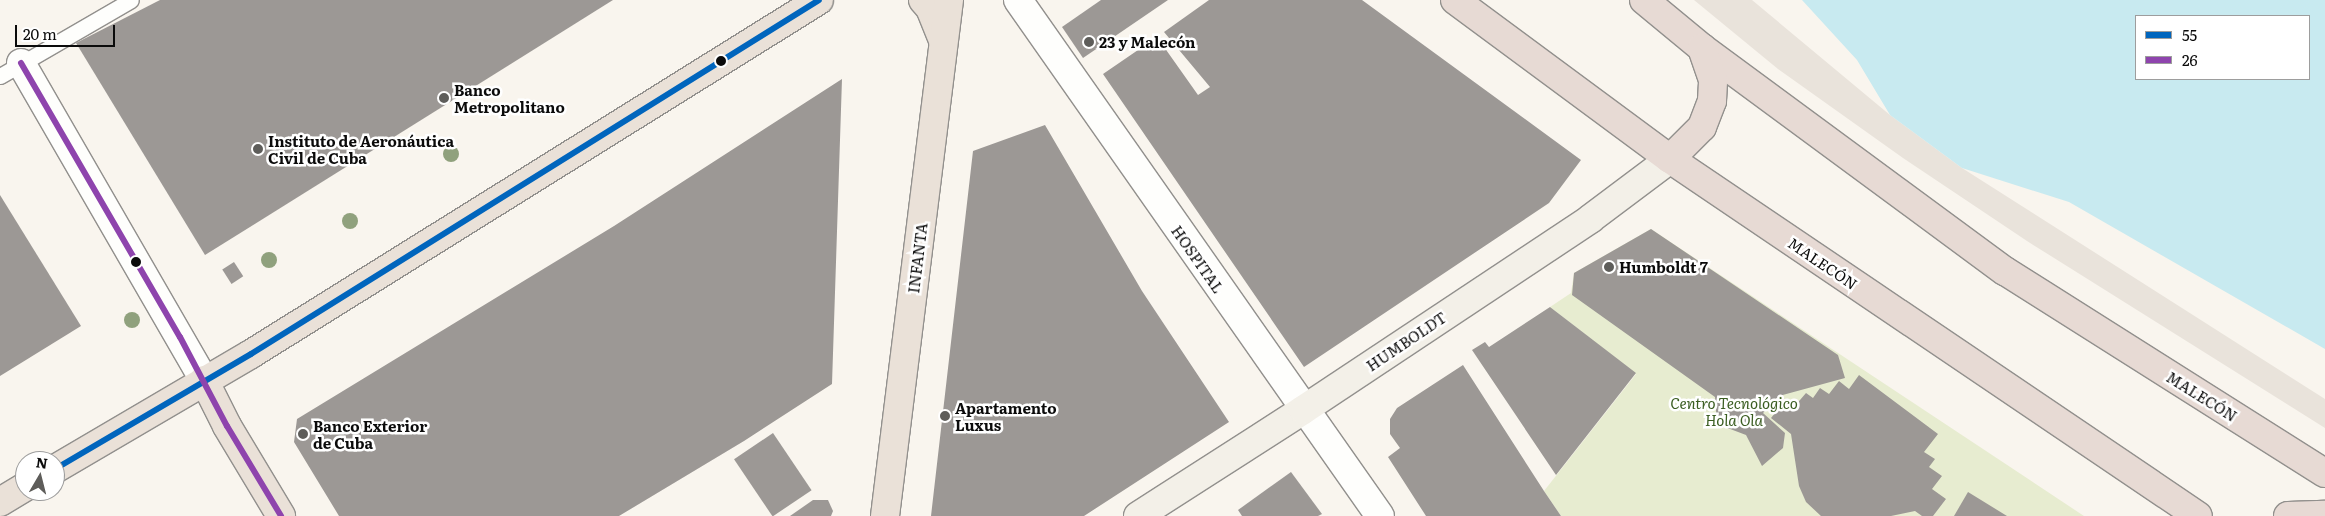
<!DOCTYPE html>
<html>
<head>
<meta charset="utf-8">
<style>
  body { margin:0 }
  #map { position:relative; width:2325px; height:516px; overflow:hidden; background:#f9f5ee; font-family:Literata,serif }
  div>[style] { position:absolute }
  .green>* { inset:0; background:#e7ecd0 }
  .plaza>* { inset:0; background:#e9e3db }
  .water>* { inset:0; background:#c8eaf0 }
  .building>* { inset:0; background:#9c9895; transform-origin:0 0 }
  .roads { filter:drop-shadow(1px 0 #92908d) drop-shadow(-1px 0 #92908d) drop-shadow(0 1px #92908d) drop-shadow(0 -1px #92908d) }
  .lane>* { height:15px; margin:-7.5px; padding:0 7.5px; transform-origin:7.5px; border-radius:7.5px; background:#fefefc }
  .street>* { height:28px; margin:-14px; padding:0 14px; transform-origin:14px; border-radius:14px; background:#fefefc }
  .secondary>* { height:28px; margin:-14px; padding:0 14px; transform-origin:14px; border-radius:14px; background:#f3f0e8 }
  .primary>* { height:28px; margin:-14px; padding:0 14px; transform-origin:14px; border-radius:14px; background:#eae1d8 }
  .highway>* { height:28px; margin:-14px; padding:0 14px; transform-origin:14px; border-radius:14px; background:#e7dad4 }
  .bus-1>* { height:6px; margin:-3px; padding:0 3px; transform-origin:3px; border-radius:3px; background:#0065bd }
  .bus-2>* { height:6px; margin:-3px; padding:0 3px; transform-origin:3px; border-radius:3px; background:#8e44ad }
  .trees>* { width:16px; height:16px; margin:-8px; border-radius:50%; background:#90a17d }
  .dots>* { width:14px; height:14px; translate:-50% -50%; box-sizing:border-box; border:2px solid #fff; border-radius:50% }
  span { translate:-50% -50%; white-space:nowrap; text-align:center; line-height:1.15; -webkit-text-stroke:5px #fff; paint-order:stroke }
  .poi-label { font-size:15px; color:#0b0b0b; font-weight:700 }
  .left { translate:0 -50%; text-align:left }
  .street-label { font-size:15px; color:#0b0b0b }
  .park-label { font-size:15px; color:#3a5d21; font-style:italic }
  .legend { position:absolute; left:2135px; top:15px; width:175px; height:65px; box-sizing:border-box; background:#fff; border:1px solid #9d9d9d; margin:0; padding:6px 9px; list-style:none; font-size:15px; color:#0b0b0b }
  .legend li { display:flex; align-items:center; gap:10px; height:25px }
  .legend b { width:25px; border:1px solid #9d9d9d }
  .north { position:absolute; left:15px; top:451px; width:50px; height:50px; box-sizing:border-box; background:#fff; border:1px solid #9d9d9d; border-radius:50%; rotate:8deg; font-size:14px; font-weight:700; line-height:20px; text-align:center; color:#0b0b0b }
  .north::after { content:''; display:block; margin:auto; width:18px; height:22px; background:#5e5d5a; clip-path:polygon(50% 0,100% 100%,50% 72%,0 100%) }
  .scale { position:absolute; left:15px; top:25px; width:100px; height:22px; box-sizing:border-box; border:2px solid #0b0b0b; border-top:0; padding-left:6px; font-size:15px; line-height:18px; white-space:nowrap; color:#0b0b0b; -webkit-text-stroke:4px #fff; paint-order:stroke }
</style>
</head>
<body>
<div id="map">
  <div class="green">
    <i style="clip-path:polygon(1651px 229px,2084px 516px,1561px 516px,1544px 491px,1636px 374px,1550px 307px,1571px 293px,1574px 273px)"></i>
  </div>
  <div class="plaza">
    <i style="clip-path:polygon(1694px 0,1752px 0,1890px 115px,1962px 168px,2325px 399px,2325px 428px,2027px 241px,1903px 158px,1778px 69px)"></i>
  </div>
  <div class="water">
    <i style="clip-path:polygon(evenodd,1802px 0,2325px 0,2325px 349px,2069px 202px,1962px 168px,1890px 115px,1857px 60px,1802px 0,2136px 16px,2309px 16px,2309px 79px,2136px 79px,2136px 16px)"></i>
  </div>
  <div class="building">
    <i style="clip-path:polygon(160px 0,613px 0,205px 255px,76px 43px)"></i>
    <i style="clip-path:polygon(1101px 0,1168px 0,1083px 58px,1062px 27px)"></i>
    <i style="clip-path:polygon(1209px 0,1362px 0,1581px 160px,1549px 203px,1304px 367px,1103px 74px,1157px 37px,1198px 95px,1210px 87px,1164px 32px)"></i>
    <i style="clip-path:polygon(842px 79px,832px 384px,744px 441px,619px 516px,339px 516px,294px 442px,297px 419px,614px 226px)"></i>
    <i style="clip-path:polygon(1045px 125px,1142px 291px,1229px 422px,1084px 516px,931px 516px,973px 151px)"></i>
    <i style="clip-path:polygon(0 195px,81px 326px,0 376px)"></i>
    <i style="clip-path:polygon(1651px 229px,1838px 355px,1845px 378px,1779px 396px,1763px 413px,1785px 433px,1783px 448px,1762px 466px,1746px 435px,1717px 424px,1715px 397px,1572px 295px,1574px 273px)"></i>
    <i style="left:234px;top:262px;width:17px;height:14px;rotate:57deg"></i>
    <i style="clip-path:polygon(1550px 307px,1636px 373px,1556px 475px,1472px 350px,1485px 342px,1489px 347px)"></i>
    <i style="clip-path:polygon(1463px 365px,1544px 491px,1561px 516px,1426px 516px,1388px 457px,1400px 448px,1390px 434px,1390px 419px,1397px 408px)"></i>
    <i style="clip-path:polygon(1859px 375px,1938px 434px,1924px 452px,1935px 459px,1929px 467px,1942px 476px,1932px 489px,1946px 499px,1933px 516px,1922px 516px,1915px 511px,1891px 516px,1821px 516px,1806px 502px,1799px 486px,1791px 434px,1771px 418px,1785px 401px,1794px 407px,1806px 393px,1813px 398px,1820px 388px,1829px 394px,1839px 381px,1849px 389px)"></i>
    <i style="left:773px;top:433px;width:69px;height:47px;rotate:56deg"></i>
    <i style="clip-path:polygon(1291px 472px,1322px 514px,1318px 516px,1242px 516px,1238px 510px)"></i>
    <i style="clip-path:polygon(1968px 492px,2007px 516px,1954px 516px)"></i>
    <i style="clip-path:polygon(813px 500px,828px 500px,833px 511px,831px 516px,790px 516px)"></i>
  </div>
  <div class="roads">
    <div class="lane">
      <i style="left:0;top:76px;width:151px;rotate:-30.1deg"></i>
    </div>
    <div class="street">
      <i style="left:1018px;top:0;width:630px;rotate:54.95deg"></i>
      <i style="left:21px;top:63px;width:366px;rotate:60deg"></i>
    </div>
    <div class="secondary">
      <i style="left:1138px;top:516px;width:196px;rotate:-32.7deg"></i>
      <i style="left:1303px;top:410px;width:345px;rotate:-33.6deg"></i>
      <i style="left:1590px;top:219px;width:100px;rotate:-36.9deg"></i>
    </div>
    <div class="primary">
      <i style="left:923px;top:0;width:11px;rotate:49deg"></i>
      <i style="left:930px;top:8px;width:35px;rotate:68deg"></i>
      <i style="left:204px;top:380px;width:51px;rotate:63.4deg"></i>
      <i style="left:227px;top:426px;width:105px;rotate:59deg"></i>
      <i style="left:55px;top:469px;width:227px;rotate:-30.4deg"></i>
      <i style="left:251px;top:354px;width:669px;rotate:-31.93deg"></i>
      <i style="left:0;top:502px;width:29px;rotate:-31deg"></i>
      <i style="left:885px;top:516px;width:520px;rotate:-82.93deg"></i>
    </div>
    <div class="highway">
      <i style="left:1455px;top:0;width:267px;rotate:36.5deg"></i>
      <i style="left:1670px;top:159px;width:637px;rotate:34.06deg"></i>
      <i style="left:1644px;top:0;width:75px;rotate:39.6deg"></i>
      <i style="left:1702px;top:48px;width:376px;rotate:36.4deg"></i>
      <i style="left:2005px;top:271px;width:378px;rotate:32.3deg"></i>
      <i style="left:1670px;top:159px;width:45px;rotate:-45deg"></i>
      <i style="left:1702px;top:127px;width:28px;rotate:-69deg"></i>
      <i style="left:1712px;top:101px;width:21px;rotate:-87deg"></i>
      <i style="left:1713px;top:80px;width:34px;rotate:-109deg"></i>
      <i style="left:2288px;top:516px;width:37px;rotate:-2deg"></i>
    </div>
  </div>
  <div class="bus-1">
    <i style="left:55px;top:469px;width:227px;rotate:-30.4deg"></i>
    <i style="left:251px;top:354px;width:669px;rotate:-31.93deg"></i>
  </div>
  <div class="bus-2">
    <i style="left:21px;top:63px;width:317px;rotate:59.9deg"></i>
    <i style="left:180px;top:337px;width:101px;rotate:62.2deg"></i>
    <i style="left:227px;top:426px;width:105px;rotate:59deg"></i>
  </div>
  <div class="trees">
    <i style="left:451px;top:154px"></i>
    <i style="left:350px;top:221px"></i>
    <i style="left:269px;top:260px"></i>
    <i style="left:132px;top:320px"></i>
  </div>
  <div class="dots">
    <i style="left:1089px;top:42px;background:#5e5d5a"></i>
    <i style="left:721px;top:61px;background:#0b0b0b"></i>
    <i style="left:444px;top:98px;background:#5e5d5a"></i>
    <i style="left:258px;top:149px;background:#5e5d5a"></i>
    <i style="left:136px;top:262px;background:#0b0b0b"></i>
    <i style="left:1609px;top:267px;background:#5e5d5a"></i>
    <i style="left:945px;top:416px;background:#5e5d5a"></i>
    <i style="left:303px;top:434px;background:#5e5d5a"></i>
  </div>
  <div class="poi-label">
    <span class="left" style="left:1099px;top:42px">23 y Malecón</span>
    <span class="left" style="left:454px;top:98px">Banco<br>Metropolitano</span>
    <span class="left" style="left:268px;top:149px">Instituto de Aeronáutica<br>Civil de Cuba</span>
    <span class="left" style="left:1619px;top:267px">Humboldt 7</span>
    <span class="left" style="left:955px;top:416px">Apartamento<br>Luxus</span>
    <span class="left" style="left:313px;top:434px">Banco Exterior<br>de Cuba</span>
  </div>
  <div class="street-label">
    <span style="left:917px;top:258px;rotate:-83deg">INFANTA</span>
    <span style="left:1198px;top:259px;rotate:55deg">HOSPITAL</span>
    <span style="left:1823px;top:263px;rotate:34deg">MALECÓN</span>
    <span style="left:1406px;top:341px;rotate:-34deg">HUMBOLDT</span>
    <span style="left:2202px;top:396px;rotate:32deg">MALECÓN</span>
  </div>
  <div class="park-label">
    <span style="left:1734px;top:411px">Centro Tecnológico<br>Hola Ola</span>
  </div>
  <ul class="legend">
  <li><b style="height:6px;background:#0065bd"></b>55</li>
  <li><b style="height:6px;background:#8e44ad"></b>26</li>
  </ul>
  <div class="north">N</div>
  <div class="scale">20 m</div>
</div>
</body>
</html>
